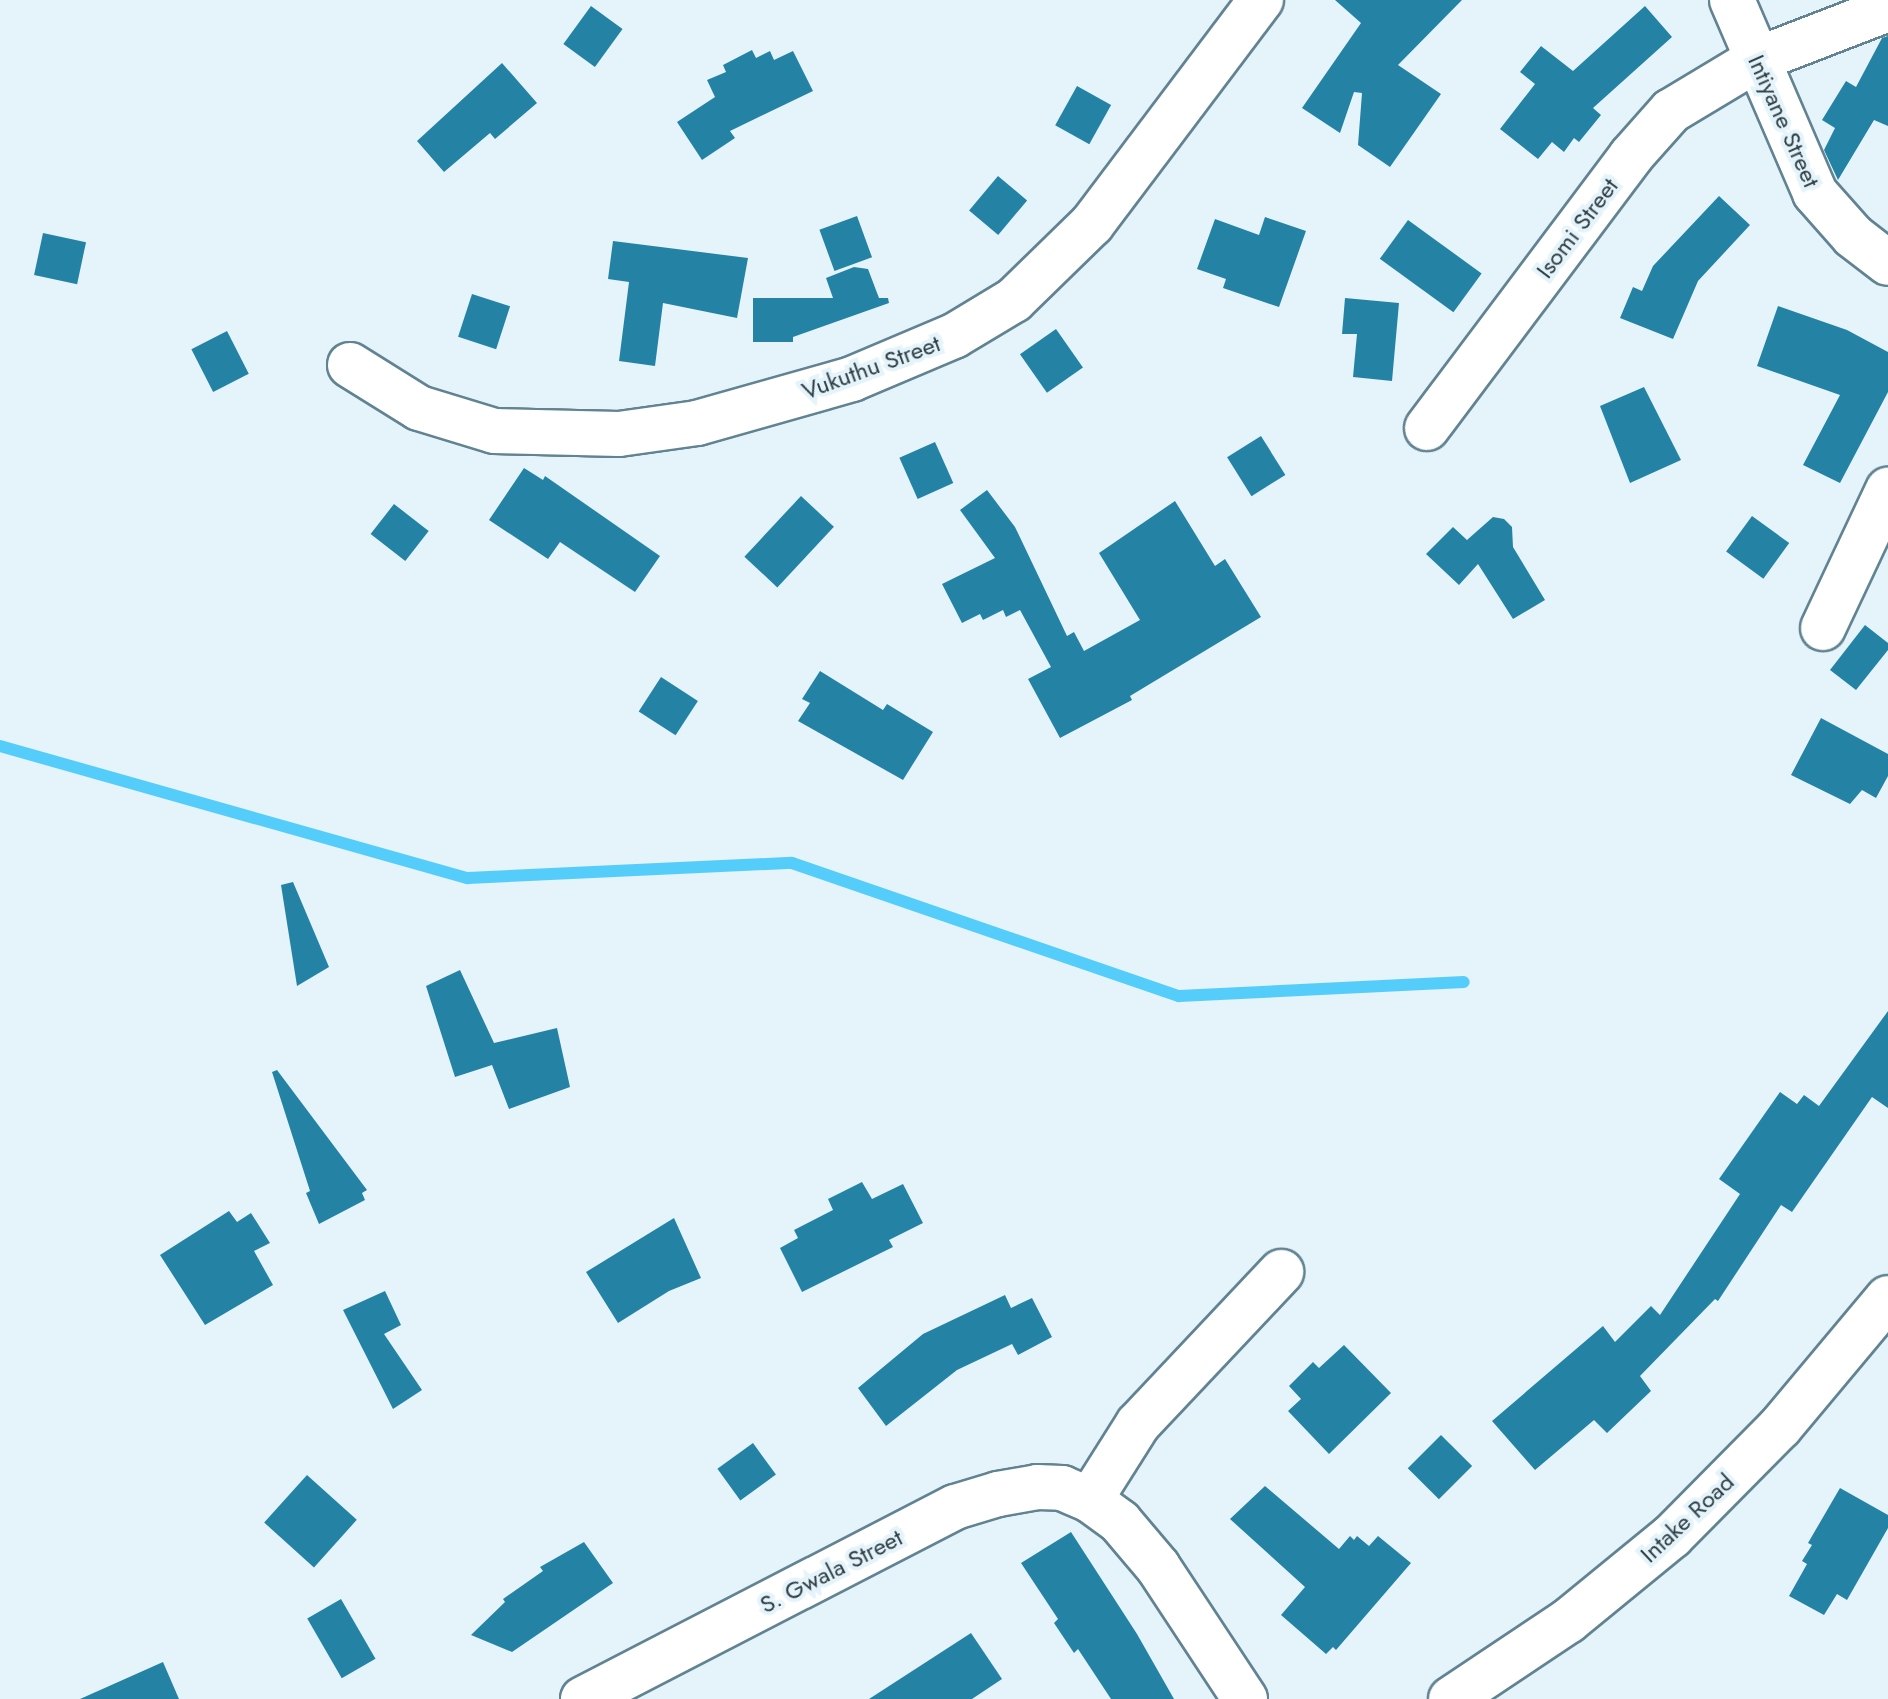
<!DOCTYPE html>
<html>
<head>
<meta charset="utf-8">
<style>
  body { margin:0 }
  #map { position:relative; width:1888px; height:1699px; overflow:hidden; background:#e5f4fb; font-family:Jost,sans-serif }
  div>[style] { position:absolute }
  .stream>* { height:12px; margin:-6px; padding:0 6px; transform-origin:6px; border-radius:6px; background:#55cdfa }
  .building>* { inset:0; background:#2483a5; transform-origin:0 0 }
  .roads { filter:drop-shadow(2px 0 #618392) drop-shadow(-2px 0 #618392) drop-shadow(0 2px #618392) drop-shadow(0 -2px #618392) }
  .minor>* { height:44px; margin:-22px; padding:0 22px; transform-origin:22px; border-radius:22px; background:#fff }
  span { translate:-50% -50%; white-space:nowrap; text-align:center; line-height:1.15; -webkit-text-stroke:8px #e5f4fb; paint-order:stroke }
  .street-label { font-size:24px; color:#2e3c43 }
</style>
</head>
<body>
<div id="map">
  <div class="stream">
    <i style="left:0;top:746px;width:486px;rotate:15.8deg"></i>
    <i style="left:468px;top:878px;width:324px;rotate:-2.7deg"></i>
    <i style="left:792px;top:863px;width:409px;rotate:19deg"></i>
    <i style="left:1179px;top:996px;width:285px;rotate:-2.8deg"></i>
  </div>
  <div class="building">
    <i style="clip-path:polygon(1335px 0,1462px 0,1398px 65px,1441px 94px,1390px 167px,1358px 145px,1362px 93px,1354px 92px,1340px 133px,1302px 108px,1361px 23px)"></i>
    <i style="left:591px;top:6px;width:39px;height:47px;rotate:36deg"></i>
    <i style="clip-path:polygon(1645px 6px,1672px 37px,1593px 108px,1601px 115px,1579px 142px,1574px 138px,1564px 152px,1552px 142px,1538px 159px,1500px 129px,1535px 84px,1520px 72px,1541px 46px,1573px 71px)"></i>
    <i style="clip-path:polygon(1888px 36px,1888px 126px,1874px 120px,1838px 180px,1824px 150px,1835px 128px,1822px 120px,1846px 81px,1856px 87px,1882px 38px)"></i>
    <i style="clip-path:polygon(752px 50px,756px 58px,770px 51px,774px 60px,793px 51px,813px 91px,730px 131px,735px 138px,702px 160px,677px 122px,715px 97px,707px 80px,726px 72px,723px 65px)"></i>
    <i style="clip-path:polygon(502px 63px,537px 103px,495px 139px,490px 133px,444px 172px,417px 141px)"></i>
    <i style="left:1077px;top:86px;width:39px;height:45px;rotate:29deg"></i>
    <i style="left:998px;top:176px;width:38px;height:45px;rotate:40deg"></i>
    <i style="clip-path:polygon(1719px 196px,1750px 225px,1698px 281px,1673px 339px,1620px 318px,1633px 287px,1642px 291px,1653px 266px)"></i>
    <i style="left:857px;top:216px;width:44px;height:40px;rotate:70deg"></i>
    <i style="clip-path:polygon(1265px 217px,1306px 231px,1279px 307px,1223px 288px,1226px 279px,1197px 269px,1215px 219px,1259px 235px)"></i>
    <i style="left:1408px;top:220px;width:91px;height:48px;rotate:36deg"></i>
    <i style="left:43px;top:233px;width:44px;height:43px;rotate:12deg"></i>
    <i style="clip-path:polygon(613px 241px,748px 258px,737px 318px,663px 303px,655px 366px,619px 361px,629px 282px,608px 279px)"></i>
    <i style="clip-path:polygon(854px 267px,868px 269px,879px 298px,888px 298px,889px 303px,793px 337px,793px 342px,753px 342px,753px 298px,833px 298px,826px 278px)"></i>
    <i style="left:472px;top:294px;width:40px;height:45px;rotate:18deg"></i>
    <i style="clip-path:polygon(1345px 298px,1399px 303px,1392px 381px,1353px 377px,1357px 334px,1342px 334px)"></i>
    <i style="clip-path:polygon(1778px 306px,1847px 330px,1888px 352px,1888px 392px,1840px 483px,1803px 465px,1840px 395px,1757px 366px)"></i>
    <i style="left:1056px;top:329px;width:47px;height:44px;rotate:55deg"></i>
    <i style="left:227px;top:331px;width:48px;height:40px;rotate:63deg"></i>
    <i style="clip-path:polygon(1644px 387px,1681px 460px,1630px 483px,1600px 406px)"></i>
    <i style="left:1261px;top:436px;width:46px;height:40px;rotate:58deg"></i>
    <i style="left:935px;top:442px;width:45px;height:39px;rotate:66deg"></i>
    <i style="clip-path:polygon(524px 468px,543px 480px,545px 476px,660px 556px,635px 592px,560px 542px,548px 559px,489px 520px)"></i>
    <i style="clip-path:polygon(987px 490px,1015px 527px,1067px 636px,1074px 632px,1084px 651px,1140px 620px,1099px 553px,1175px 501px,1215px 566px,1225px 559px,1261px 617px,1130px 696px,1132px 700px,1060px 738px,1028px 679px,1051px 667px,1020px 610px,1006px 617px,1003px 610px,983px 620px,980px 614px,962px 623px,942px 584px,995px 558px,960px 510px)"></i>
    <i style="left:801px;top:496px;width:45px;height:83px;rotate:43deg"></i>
    <i style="left:394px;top:504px;width:44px;height:38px;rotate:38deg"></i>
    <i style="left:1752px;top:516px;width:46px;height:44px;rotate:36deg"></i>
    <i style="clip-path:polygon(1493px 517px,1504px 519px,1512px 527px,1513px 547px,1545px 600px,1513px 619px,1478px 564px,1459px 585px,1426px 554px,1453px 527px,1467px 540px)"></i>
    <i style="clip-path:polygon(1865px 625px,1888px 643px,1888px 650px,1856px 690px,1830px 670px)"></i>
    <i style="clip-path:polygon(820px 671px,883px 710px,887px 704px,933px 732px,903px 780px,798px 721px,810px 703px,802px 699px)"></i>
    <i style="left:661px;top:677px;width:44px;height:41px;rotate:33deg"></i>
    <i style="clip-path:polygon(1821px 718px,1888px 754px,1888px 776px,1876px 798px,1862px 790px,1850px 804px,1791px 775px)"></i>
    <i style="clip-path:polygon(293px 882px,329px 967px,297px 986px,281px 885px)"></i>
    <i style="clip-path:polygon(460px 970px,494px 1043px,557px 1028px,570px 1087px,509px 1109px,492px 1065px,455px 1077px,426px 986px)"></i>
    <i style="clip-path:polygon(1888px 1011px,1888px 1108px,1872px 1097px,1792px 1212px,1781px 1205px,1718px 1301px,1715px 1299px,1640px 1376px,1651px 1391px,1607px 1433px,1594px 1420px,1535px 1470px,1492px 1421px,1603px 1326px,1615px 1342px,1651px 1306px,1660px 1315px,1740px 1194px,1719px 1179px,1780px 1092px,1797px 1104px,1804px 1095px,1819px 1106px)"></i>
    <i style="clip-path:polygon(277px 1070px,367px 1190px,362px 1193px,365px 1200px,319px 1224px,306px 1193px,310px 1191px,272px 1072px)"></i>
    <i style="clip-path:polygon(862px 1182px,872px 1199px,903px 1184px,923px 1223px,889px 1240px,893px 1247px,802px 1292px,780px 1248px,798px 1238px,794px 1230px,833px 1210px,828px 1199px)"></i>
    <i style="clip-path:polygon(229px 1211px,237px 1222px,251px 1213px,270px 1243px,254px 1251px,273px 1285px,205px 1325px,160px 1255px)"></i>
    <i style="clip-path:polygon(674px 1218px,701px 1278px,669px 1291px,618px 1323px,586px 1272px)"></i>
    <i style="clip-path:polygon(385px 1291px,401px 1325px,384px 1334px,422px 1390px,393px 1409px,343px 1310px)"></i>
    <i style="clip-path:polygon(1005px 1295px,1011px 1308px,1032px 1298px,1052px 1337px,1018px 1355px,1012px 1344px,957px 1370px,886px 1426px,858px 1388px,923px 1334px)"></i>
    <i style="clip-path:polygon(1344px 1345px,1391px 1393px,1329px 1454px,1288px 1411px,1301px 1399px,1289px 1386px,1313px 1362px,1319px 1368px)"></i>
    <i style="left:1441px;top:1435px;width:44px;height:47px;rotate:45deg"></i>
    <i style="left:753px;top:1443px;width:39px;height:44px;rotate:54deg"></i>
    <i style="left:307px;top:1475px;width:67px;height:64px;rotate:42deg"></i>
    <i style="clip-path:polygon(1265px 1486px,1339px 1549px,1350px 1536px,1354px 1540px,1357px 1536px,1369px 1546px,1378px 1536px,1411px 1563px,1336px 1650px,1333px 1647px,1326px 1654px,1281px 1615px,1305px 1587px,1230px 1519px)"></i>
    <i style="clip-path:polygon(1840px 1488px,1888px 1515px,1888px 1528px,1847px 1600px,1837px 1594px,1824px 1615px,1789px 1596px,1807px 1564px,1802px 1561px,1812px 1545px,1808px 1543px)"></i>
    <i style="clip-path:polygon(1071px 1532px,1137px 1634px,1174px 1699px,1111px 1699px,1078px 1649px,1074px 1653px,1054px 1623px,1058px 1619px,1021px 1563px)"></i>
    <i style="clip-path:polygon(584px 1542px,613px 1583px,512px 1652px,471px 1635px,505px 1602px,503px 1599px,543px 1571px,540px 1567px)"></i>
    <i style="left:341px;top:1599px;width:69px;height:39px;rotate:60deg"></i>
    <i style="clip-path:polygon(971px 1633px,1002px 1679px,972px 1699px,869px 1699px)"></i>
    <i style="clip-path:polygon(163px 1662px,179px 1699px,80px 1699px)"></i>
  </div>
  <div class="roads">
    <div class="minor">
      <i style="left:1732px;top:0;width:210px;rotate:66.7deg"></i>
      <i style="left:1815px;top:193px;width:57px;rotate:48.5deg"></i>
      <i style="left:1853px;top:236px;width:44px;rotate:37.6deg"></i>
      <i style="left:350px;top:365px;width:81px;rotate:31.9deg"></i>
      <i style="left:419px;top:408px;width:78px;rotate:17deg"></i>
      <i style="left:494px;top:431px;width:125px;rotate:1.4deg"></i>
      <i style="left:619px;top:434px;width:79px;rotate:-8deg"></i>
      <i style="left:697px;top:423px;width:161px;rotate:-15.8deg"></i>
      <i style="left:852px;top:379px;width:111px;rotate:-22.9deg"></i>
      <i style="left:954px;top:336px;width:70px;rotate:-31deg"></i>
      <i style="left:1014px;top:300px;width:109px;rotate:-44.3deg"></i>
      <i style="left:1092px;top:224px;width:281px;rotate:-53deg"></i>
      <i style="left:1427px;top:428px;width:340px;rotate:-53.1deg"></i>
      <i style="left:1631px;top:156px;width:60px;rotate:-48.4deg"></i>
      <i style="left:1671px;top:111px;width:99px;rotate:-31deg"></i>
      <i style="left:1756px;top:60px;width:142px;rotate:-21.1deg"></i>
      <i style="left:1823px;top:628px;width:153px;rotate:-64.8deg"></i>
      <i style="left:1090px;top:1500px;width:90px;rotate:-57.7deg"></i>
      <i style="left:1138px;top:1424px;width:209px;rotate:-46.7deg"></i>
      <i style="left:583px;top:1699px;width:419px;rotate:-27.3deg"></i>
      <i style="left:955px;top:1507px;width:45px;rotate:-16.8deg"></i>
      <i style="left:998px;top:1494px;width:40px;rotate:-10deg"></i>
      <i style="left:1037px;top:1487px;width:25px;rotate:2deg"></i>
      <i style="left:1062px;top:1488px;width:30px;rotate:23deg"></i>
      <i style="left:1090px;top:1500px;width:37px;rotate:36deg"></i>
      <i style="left:1120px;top:1522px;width:59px;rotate:49.8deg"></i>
      <i style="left:1158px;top:1567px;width:158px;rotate:56.6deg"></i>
      <i style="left:1451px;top:1699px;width:141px;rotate:-33.7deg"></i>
      <i style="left:1568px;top:1621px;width:134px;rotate:-39.3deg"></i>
      <i style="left:1672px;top:1536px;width:153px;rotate:-45.3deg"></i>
      <i style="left:1780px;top:1427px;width:168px;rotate:-50.1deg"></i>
    </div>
  </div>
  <div class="street-label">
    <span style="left:1784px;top:121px;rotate:66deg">Intiyane Street</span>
    <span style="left:1577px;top:228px;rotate:-53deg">Isomi Street</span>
    <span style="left:871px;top:367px;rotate:-20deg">Vukuthu Street</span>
    <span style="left:1687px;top:1518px;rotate:-43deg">Intake Road</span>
    <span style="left:831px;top:1571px;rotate:-27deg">S. Gwala Street</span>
  </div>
</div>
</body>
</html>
